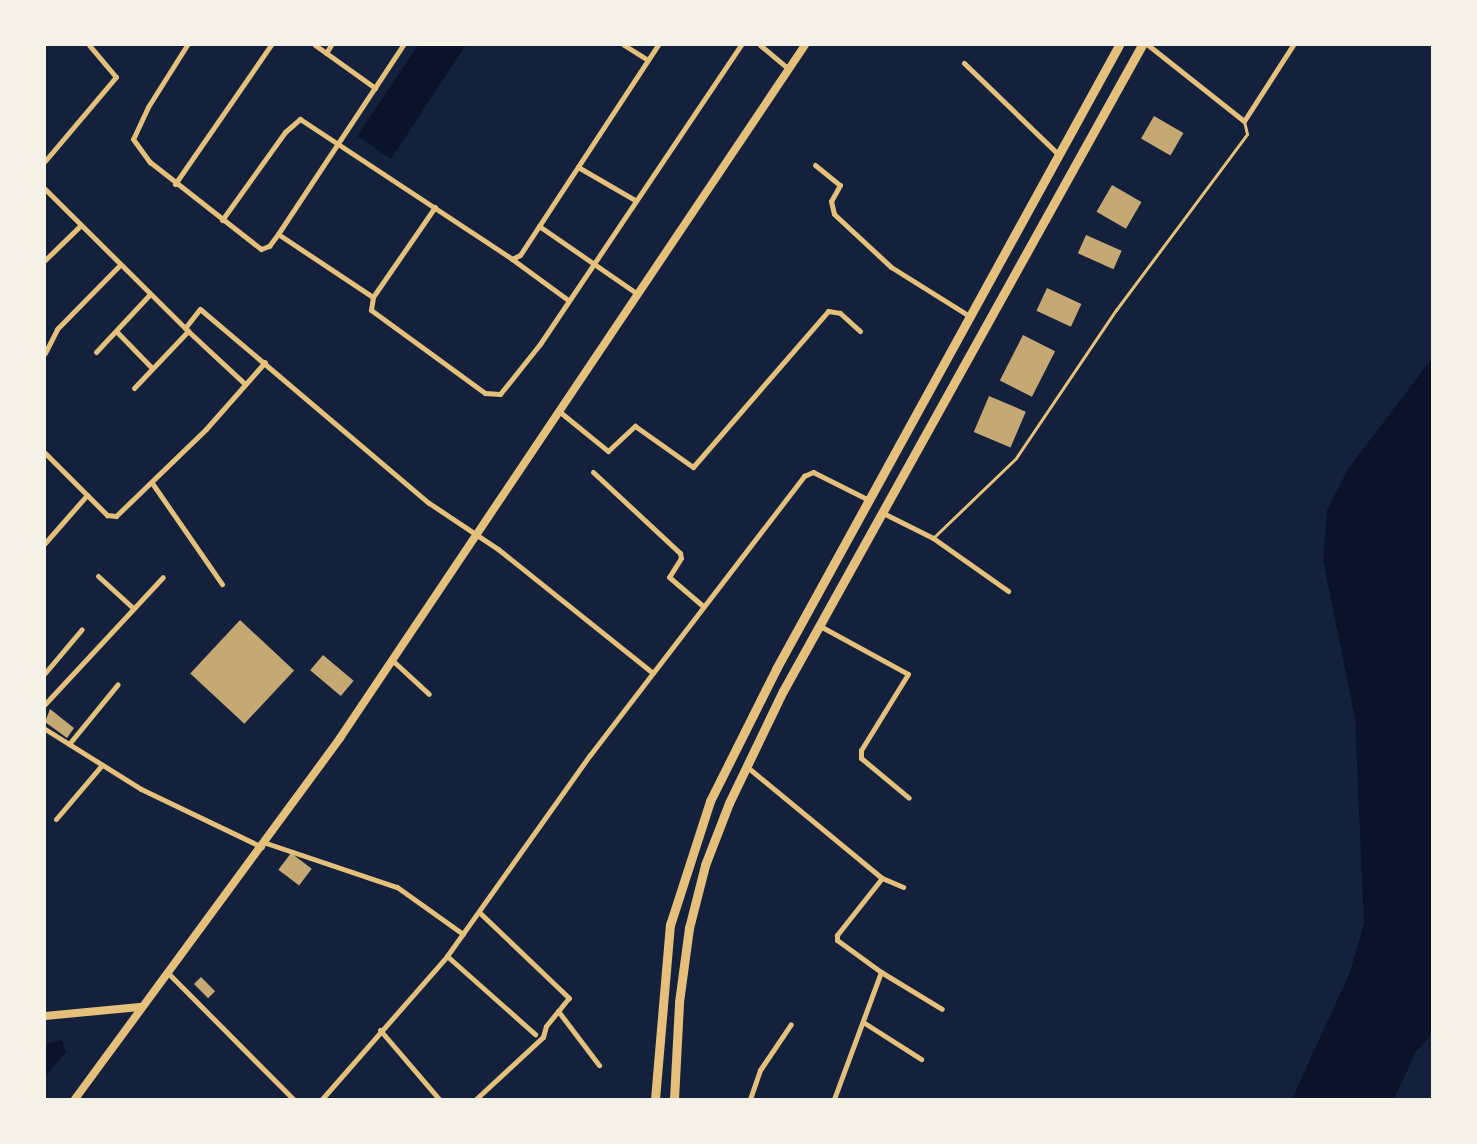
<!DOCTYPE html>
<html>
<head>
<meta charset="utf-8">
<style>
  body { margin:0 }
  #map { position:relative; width:1477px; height:1144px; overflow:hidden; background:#14213d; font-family:"DejaVu Sans",sans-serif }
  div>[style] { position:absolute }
  .water>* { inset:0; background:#0b132b }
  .building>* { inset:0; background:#c6a872; transform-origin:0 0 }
  .service>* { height:3px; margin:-1.5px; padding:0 1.5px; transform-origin:1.5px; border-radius:1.5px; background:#e5c07b }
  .minor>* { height:5px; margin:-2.5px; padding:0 2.5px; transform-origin:2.5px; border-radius:2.5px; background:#e5c07b }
  .secondary>* { height:8px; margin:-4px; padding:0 4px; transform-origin:4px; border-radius:4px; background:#e5c07b }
  .trunk>* { height:9px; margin:-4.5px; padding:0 4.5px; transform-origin:4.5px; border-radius:4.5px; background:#e5c07b }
  span { translate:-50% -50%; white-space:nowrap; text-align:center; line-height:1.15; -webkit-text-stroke:4.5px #f6f1e7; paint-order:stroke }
  .frame { position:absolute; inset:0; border:46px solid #f6f1e7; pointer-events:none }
</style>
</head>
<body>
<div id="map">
  <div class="water">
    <i style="clip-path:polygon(418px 45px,466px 45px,391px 159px,357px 136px)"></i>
    <i style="clip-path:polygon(1432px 358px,1432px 1034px,1416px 1052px,1394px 1099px,1292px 1099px,1350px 972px,1364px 923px,1355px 719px,1323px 560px,1327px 510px,1348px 469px)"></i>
    <i style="clip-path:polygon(62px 1040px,66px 1052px,45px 1077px,45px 1044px)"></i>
  </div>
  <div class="building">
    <i style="left:1154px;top:116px;width:34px;height:26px;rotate:30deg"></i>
    <i style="left:1112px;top:185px;width:34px;height:31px;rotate:30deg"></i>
    <i style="left:1086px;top:235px;width:39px;height:20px;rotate:24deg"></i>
    <i style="left:1047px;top:288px;width:38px;height:25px;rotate:25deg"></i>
    <i style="left:1023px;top:335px;width:36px;height:51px;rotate:27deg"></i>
    <i style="left:989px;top:396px;width:40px;height:39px;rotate:23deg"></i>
    <i style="left:240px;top:620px;width:74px;height:73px;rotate:43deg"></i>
    <i style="left:323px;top:655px;width:40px;height:20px;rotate:40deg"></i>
    <i style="clip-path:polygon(50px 709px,74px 728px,67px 738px,45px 722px)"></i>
    <i style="left:291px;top:853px;width:26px;height:21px;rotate:37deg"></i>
    <i style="left:201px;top:977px;width:20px;height:10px;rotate:45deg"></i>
  </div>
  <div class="service">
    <i style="left:933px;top:538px;width:115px;rotate:-43.9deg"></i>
    <i style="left:1016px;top:458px;width:179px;rotate:-56deg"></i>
    <i style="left:1116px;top:310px;width:219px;rotate:-53.3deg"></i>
    <i style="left:1247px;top:134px;width:13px;rotate:-103deg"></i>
  </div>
  <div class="minor">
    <i style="left:187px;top:45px;width:73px;rotate:122.2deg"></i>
    <i style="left:148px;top:107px;width:35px;rotate:115deg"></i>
    <i style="left:133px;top:139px;width:29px;rotate:54deg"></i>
    <i style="left:150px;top:162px;width:141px;rotate:38.1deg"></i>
    <i style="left:261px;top:249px;width:9px;rotate:-21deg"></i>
    <i style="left:269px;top:246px;width:15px;rotate:-53deg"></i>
    <i style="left:278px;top:234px;width:227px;rotate:-56.5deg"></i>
    <i style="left:315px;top:45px;width:74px;rotate:35.6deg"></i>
    <i style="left:624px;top:45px;width:28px;rotate:32deg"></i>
    <i style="left:760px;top:45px;width:38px;rotate:40deg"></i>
    <i style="left:1148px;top:45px;width:122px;rotate:38.4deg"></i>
    <i style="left:1244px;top:121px;width:90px;rotate:-57.2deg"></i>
    <i style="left:326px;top:53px;width:9px;rotate:-58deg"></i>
    <i style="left:964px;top:63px;width:131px;rotate:44.1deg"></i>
    <i style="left:45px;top:161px;width:110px;rotate:-49.8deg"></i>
    <i style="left:116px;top:77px;width:42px;rotate:-130.2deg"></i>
    <i style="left:815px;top:165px;width:32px;rotate:39deg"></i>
    <i style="left:840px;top:185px;width:18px;rotate:119deg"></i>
    <i style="left:831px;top:201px;width:13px;rotate:77deg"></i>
    <i style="left:834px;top:214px;width:78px;rotate:42.9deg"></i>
    <i style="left:891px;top:267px;width:94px;rotate:32deg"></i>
    <i style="left:578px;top:167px;width:66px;rotate:30.1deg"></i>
    <i style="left:175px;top:184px;width:169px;rotate:-55.4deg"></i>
    <i style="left:45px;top:189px;width:197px;rotate:44.8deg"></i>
    <i style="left:435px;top:207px;width:109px;rotate:124.6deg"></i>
    <i style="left:373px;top:297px;width:13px;rotate:99deg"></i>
    <i style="left:371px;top:310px;width:141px;rotate:36.1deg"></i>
    <i style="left:485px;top:393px;width:15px;rotate:4deg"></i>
    <i style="left:500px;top:394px;width:64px;rotate:-51.3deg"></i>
    <i style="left:540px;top:344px;width:360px;rotate:-56.1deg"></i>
    <i style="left:222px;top:220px;width:108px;rotate:-54.4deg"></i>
    <i style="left:285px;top:132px;width:20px;rotate:-41deg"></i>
    <i style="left:300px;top:119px;width:254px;rotate:33.4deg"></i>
    <i style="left:512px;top:259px;width:69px;rotate:36.2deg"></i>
    <i style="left:539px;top:226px;width:118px;rotate:34.6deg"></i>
    <i style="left:278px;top:234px;width:114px;rotate:33.6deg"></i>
    <i style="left:512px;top:259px;width:9px;rotate:-27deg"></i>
    <i style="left:520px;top:255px;width:251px;rotate:-56.7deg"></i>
    <i style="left:45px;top:260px;width:50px;rotate:-44.2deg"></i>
    <i style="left:116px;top:331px;width:52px;rotate:45.8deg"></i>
    <i style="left:188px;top:331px;width:78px;rotate:42.9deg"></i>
    <i style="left:96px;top:352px;width:79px;rotate:-47deg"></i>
    <i style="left:45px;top:353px;width:27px;rotate:-63deg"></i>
    <i style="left:57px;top:329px;width:90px;rotate:-45.5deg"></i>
    <i style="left:134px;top:388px;width:79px;rotate:-46.5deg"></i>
    <i style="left:188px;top:331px;width:4px;rotate:-135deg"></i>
    <i style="left:185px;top:328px;width:24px;rotate:-52deg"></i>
    <i style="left:200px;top:309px;width:300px;rotate:40.3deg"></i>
    <i style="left:429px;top:503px;width:83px;rotate:33.7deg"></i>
    <i style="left:498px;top:549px;width:198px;rotate:38.7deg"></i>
    <i style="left:560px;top:412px;width:62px;rotate:39.1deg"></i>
    <i style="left:608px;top:451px;width:37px;rotate:-43deg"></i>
    <i style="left:635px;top:426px;width:71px;rotate:35.3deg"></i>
    <i style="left:693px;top:467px;width:206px;rotate:-49.1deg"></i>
    <i style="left:828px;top:311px;width:12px;rotate:9deg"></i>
    <i style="left:840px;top:313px;width:27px;rotate:42deg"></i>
    <i style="left:45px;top:453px;width:88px;rotate:45deg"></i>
    <i style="left:107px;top:515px;width:9px;rotate:6deg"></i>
    <i style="left:116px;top:516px;width:125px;rotate:-44deg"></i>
    <i style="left:206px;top:429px;width:89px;rotate:-48.6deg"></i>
    <i style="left:593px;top:472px;width:119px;rotate:43deg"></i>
    <i style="left:680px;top:553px;width:5px;rotate:79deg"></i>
    <i style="left:681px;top:558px;width:22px;rotate:122deg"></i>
    <i style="left:669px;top:577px;width:45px;rotate:40.5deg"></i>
    <i style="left:152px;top:483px;width:123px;rotate:55.3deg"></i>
    <i style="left:883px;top:513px;width:56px;rotate:26.6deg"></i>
    <i style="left:933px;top:538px;width:92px;rotate:35.2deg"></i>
    <i style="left:45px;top:543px;width:64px;rotate:-48.8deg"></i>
    <i style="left:98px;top:576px;width:46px;rotate:42.4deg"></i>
    <i style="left:820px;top:626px;width:100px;rotate:28.6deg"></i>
    <i style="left:908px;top:674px;width:89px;rotate:121.7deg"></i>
    <i style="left:861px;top:750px;width:8px;rotate:90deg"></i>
    <i style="left:861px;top:758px;width:62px;rotate:39.8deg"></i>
    <i style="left:392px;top:660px;width:50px;rotate:42.6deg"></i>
    <i style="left:45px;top:673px;width:57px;rotate:-49.9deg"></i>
    <i style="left:45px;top:704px;width:173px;rotate:-47.1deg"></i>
    <i style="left:45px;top:729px;width:113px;rotate:32deg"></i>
    <i style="left:141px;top:789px;width:134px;rotate:25.6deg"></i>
    <i style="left:69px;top:744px;width:77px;rotate:-50.8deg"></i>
    <i style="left:746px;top:766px;width:176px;rotate:39.5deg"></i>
    <i style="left:882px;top:878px;width:23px;rotate:23deg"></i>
    <i style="left:56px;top:819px;width:71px;rotate:-49.6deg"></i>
    <i style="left:266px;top:843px;width:138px;rotate:18.6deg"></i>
    <i style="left:397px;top:887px;width:81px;rotate:35.5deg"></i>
    <i style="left:882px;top:878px;width:73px;rotate:128.3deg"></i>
    <i style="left:837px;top:935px;width:5px;rotate:90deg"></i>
    <i style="left:837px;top:940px;width:54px;rotate:36deg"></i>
    <i style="left:881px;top:972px;width:71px;rotate:31.2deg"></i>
    <i style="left:447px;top:956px;width:118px;rotate:41.6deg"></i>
    <i style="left:168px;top:973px;width:177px;rotate:45.2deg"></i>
    <i style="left:558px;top:1011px;width:68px;rotate:52.8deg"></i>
    <i style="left:863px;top:1022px;width:69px;rotate:32.5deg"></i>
    <i style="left:380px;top:1030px;width:91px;rotate:49.5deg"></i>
    <i style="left:322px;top:1099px;width:190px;rotate:-48.8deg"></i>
    <i style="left:447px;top:956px;width:247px;rotate:-54.6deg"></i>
    <i style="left:590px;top:755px;width:352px;rotate:-52.5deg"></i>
    <i style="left:804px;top:476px;width:10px;rotate:-24deg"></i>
    <i style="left:813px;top:472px;width:63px;rotate:26.6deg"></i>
    <i style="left:476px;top:1099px;width:91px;rotate:-42.8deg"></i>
    <i style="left:543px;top:1037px;width:11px;rotate:-75deg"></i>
    <i style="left:546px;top:1026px;width:36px;rotate:-51deg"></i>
    <i style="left:569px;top:998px;width:124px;rotate:-136.3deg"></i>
    <i style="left:750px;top:1099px;width:31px;rotate:-71deg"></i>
    <i style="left:760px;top:1070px;width:55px;rotate:-56deg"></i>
    <i style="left:834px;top:1099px;width:135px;rotate:-69.7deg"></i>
  </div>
  <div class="secondary">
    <i style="left:45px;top:1016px;width:95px;rotate:-5.4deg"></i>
    <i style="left:75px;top:1099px;width:448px;rotate:-53.7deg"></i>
    <i style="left:340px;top:738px;width:835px;rotate:-56.14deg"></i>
  </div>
  <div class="trunk">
    <i style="left:655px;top:1099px;width:175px;rotate:-85.1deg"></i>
    <i style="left:670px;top:925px;width:130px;rotate:-72.1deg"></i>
    <i style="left:710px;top:801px;width:148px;rotate:-63.4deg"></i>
    <i style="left:776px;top:669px;width:712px;rotate:-61.2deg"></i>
    <i style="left:674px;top:1099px;width:97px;rotate:-87deg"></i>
    <i style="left:679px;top:1002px;width:75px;rotate:-82.3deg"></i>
    <i style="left:689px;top:928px;width:65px;rotate:-75.7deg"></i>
    <i style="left:705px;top:865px;width:66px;rotate:-68.8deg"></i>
    <i style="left:729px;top:803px;width:124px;rotate:-64.3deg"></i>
    <i style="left:783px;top:691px;width:739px;rotate:-60.94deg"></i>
  </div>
  <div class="frame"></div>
</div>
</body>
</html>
